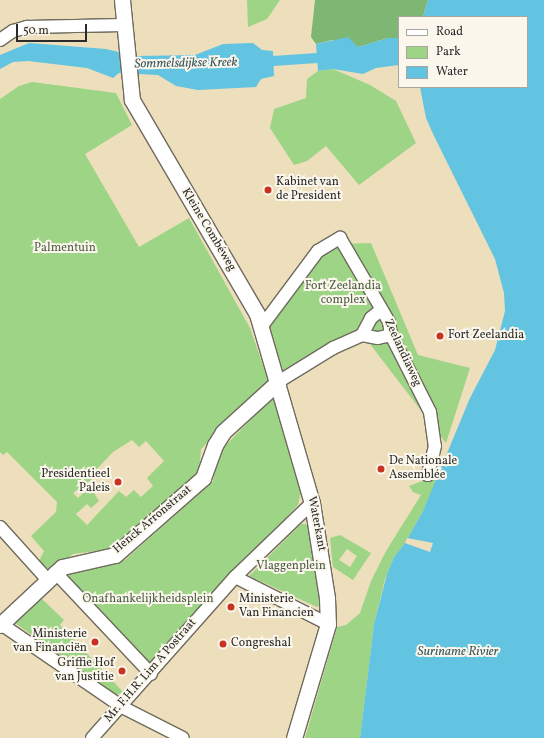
<!DOCTYPE html>
<html>
<head>
<meta charset="utf-8">
<style>
  body { margin:0 }
  #map { position:relative; width:544px; height:738px; overflow:hidden; background:#eddebc; font-family:Vollkorn,serif }
  div>[style] { position:absolute }
  .green>* { inset:0; background:#9dd486 }
  .forest>* { inset:0; background:#7eb673 }
  .water>* { inset:0; background:#63c4e1 }
  .pier>* { inset:0; background:#eddebc }
  .canal>* { height:10px; margin:-5px; padding:0 5px; transform-origin:5px; border-radius:5px; background:#63c4e1 }
  .roads { filter:drop-shadow(1px 0 #6f6a5e) drop-shadow(-1px 0 #6f6a5e) drop-shadow(0 1px #6f6a5e) drop-shadow(0 -1px #6f6a5e) }
  .minor>* { height:12px; margin:-6px; padding:0 6px; transform-origin:6px; border-radius:6px; background:#fff }
  .major>* { height:15px; margin:-7.5px; padding:0 7.5px; transform-origin:7.5px; border-radius:7.5px; background:#fff }
  .dots>* { width:11px; height:11px; translate:-50% -50%; box-sizing:border-box; border:2px solid #fbf7ec; border-radius:50% }
  span { translate:-50% -50%; white-space:nowrap; text-align:center; line-height:1.15; -webkit-text-stroke:4px #fbf7ec; paint-order:stroke }
  .poi-label { font-size:12px; color:#2b2b2b }
  .left { translate:0 -50%; text-align:left }
  .right { translate:-100% -50%; text-align:right }
  .street-label { font-size:12px; color:#2b2b2b }
  .park-label { font-size:12px; color:#4d5e46 }
  .water-label { font-size:13px; color:#3c5962; font-style:italic }
  .legend { position:absolute; left:398px; top:16px; width:130px; height:72px; box-sizing:border-box; background:#fbf7ec; border:1px solid #a8a59f; margin:0; padding:5px 7px; list-style:none; font-size:12px; color:#2b2b2b }
  .legend li { display:flex; align-items:center; gap:8px; height:20px }
  .legend b { width:20px; border:1px solid #a8a59f }
  .scale { position:absolute; left:16px; top:24px; width:71px; height:18px; box-sizing:border-box; border:2px solid #2b2b2b; border-top:0; padding-left:5px; font-size:12px; line-height:14px; white-space:nowrap; color:#2b2b2b; -webkit-text-stroke:3px #fbf7ec; paint-order:stroke }
</style>
</head>
<body>
<div id="map">
  <div class="green">
    <i style="clip-path:polygon(247px 0,280px 0,267px 19px,248px 27px)"></i>
    <i style="clip-path:polygon(333px 69px,370px 85px,396px 101px,416px 143px,359px 185px,326px 146px,307px 161px,294px 165px,270px 128px,274px 109px,306px 98px,307px 79px,318px 71px)"></i>
    <i style="clip-path:polygon(evenodd,32px 82px,116px 93px,132px 125px,85px 154px,139px 247px,189px 218px,250px 328px,269px 383px,201px 449px,199px 473px,112px 549px,73px 554px,53px 569px,45px 568px,39px 561px,44px 551px,31px 536px,56px 512px,57px 502px,7px 452px,3px 455px,0 452px,0 99px,19px 86px,32px 82px,132px 440px,139px 447px,146px 441px,164px 461px,147px 478px,153px 486px,141px 497px,134px 490px,126px 497px,119px 491px,87px 525px,76px 514px,87px 504px,91px 508px,99px 501px,93px 491px,91px 493px,87px 489px,78px 498px,73px 493px,99px 474px,95px 471px,113px 452px,132px 440px)"></i>
    <i style="clip-path:polygon(371px 243px,418px 355px,470px 368px,446px 443px,363px 335px,278px 382px,262px 326px,321px 249px,345px 244px)"></i>
    <i style="clip-path:polygon(270px 400px,276px 400px,301px 492px,298px 505px,147px 667px,60px 574px,79px 566px,125px 560px,213px 481px,217px 457px,225px 446px)"></i>
    <i style="clip-path:polygon(439px 475px,423px 511px,405px 543px,394px 557px,385px 579px,374px 624px,360px 738px,305px 738px,337px 627px,346px 625px,360px 613px,371px 581px,386px 551px,421px 495px,413px 492px,409px 486px)"></i>
    <i style="clip-path:polygon(301px 524px,306px 524px,311px 529px,320px 605px,317px 607px,249px 576px)"></i>
    <i style="clip-path:polygon(evenodd,340px 535px,371px 553px,353px 580px,333px 567px,330px 538px,340px 535px,347px 549px,357px 556px,350px 567px,339px 560px,347px 549px)"></i>
    <i style="clip-path:polygon(38px 595px,64px 620px,60px 625px,124px 693px,115px 695px,15px 623px,16px 614px)"></i>
  </div>
  <div class="forest">
    <i style="clip-path:polygon(315px 0,428px 0,423px 17px,399px 17px,399px 38px,388px 38px,358px 47px,332px 40px,316px 44px,311px 37px)"></i>
  </div>
  <div class="water">
    <i style="clip-path:polygon(428px 0,544px 0,544px 738px,360px 738px,374px 624px,387px 574px,394px 557px,405px 543px,423px 511px,470px 398px,495px 350px,505px 311px,504px 293px,495px 259px,434px 136px,426px 118px,420px 87px,527px 87px,527px 17px,423px 17px)"></i>
    <i style="clip-path:polygon(348px 37px,358px 47px,388px 38px,399px 38px,399px 65px,376px 68px,363px 74px,333px 69px,318px 71px,316px 44px)"></i>
    <i style="clip-path:polygon(29px 43px,106px 49px,137px 56px,195px 55px,223px 44px,253px 43px,262px 50px,273px 51px,274px 76px,261px 79px,256px 87px,198px 90px,176px 86px,158px 75px,119px 73px,113px 78px,87px 68px,28px 61px,13px 62px,0 69px,0 55px)"></i>
  </div>
  <div class="pier">
    <i style="clip-path:polygon(407px 538px,433px 543px,430px 552px,405px 543px)"></i>
  </div>
  <div class="canal">
    <i style="left:273px;top:61px;width:44px;rotate:-3.9deg"></i>
  </div>
  <div class="roads">
    <div class="minor">
      <i style="left:0;top:40px;width:16px;rotate:-35deg"></i>
      <i style="left:13px;top:31px;width:15px;rotate:-16deg"></i>
      <i style="left:27px;top:27px;width:96px;rotate:-1.2deg"></i>
      <i style="left:262px;top:326px;width:94px;rotate:-53.3deg"></i>
      <i style="left:318px;top:251px;width:26px;rotate:-31deg"></i>
      <i style="left:340px;top:238px;width:97px;rotate:59.7deg"></i>
      <i style="left:389px;top:322px;width:13px;rotate:81deg"></i>
      <i style="left:391px;top:335px;width:86px;rotate:63.1deg"></i>
      <i style="left:430px;top:412px;width:34px;rotate:82deg"></i>
      <i style="left:435px;top:446px;width:30px;rotate:104deg"></i>
      <i style="left:362px;top:335px;width:16px;rotate:11deg"></i>
      <i style="left:378px;top:338px;width:13px;rotate:-13deg"></i>
      <i style="left:278px;top:382px;width:65px;rotate:-31.7deg"></i>
      <i style="left:333px;top:348px;width:32px;rotate:-24deg"></i>
      <i style="left:362px;top:335px;width:19px;rotate:-62deg"></i>
      <i style="left:371px;top:318px;width:13px;rotate:-39deg"></i>
      <i style="left:0;top:527px;width:70px;rotate:47.9deg"></i>
      <i style="left:55px;top:572px;width:140px;rotate:46.7deg"></i>
      <i style="left:235px;top:577px;width:104px;rotate:26.8deg"></i>
      <i style="left:1px;top:624px;width:147px;rotate:34.4deg"></i>
      <i style="left:122px;top:707px;width:68px;rotate:26.9deg"></i>
      <i style="left:92px;top:738px;width:215px;rotate:-48.4deg"></i>
      <i style="left:235px;top:577px;width:107px;rotate:-43.9deg"></i>
    </div>
    <div class="major">
      <i style="left:122px;top:0;width:100px;rotate:84.3deg"></i>
      <i style="left:132px;top:100px;width:248px;rotate:59.7deg"></i>
      <i style="left:257px;top:314px;width:197px;rotate:73.8deg"></i>
      <i style="left:312px;top:503px;width:96px;rotate:81deg"></i>
      <i style="left:327px;top:598px;width:26px;rotate:88deg"></i>
      <i style="left:328px;top:624px;width:119px;rotate:106.6deg"></i>
      <i style="left:0;top:625px;width:85px;rotate:-43.1deg"></i>
      <i style="left:62px;top:567px;width:54px;rotate:-12.8deg"></i>
      <i style="left:115px;top:555px;width:117px;rotate:-41.2deg"></i>
      <i style="left:203px;top:478px;width:35px;rotate:-70deg"></i>
      <i style="left:215px;top:445px;width:15px;rotate:-58deg"></i>
      <i style="left:223px;top:432px;width:74px;rotate:-42.3deg"></i>
    </div>
  </div>
  <div class="dots">
    <i style="left:268px;top:190px;background:#c8321e"></i>
    <i style="left:440px;top:336px;background:#c8321e"></i>
    <i style="left:381px;top:469px;background:#c8321e"></i>
    <i style="left:118px;top:482px;background:#c8321e"></i>
    <i style="left:231px;top:607px;background:#c8321e"></i>
    <i style="left:95px;top:642px;background:#c8321e"></i>
    <i style="left:223px;top:644px;background:#c8321e"></i>
    <i style="left:122px;top:671px;background:#c8321e"></i>
  </div>
  <div class="poi-label">
    <span class="left" style="left:276px;top:190px">Kabinet van<br>de President</span>
    <span class="left" style="left:448px;top:336px">Fort Zeelandia</span>
    <span class="left" style="left:389px;top:469px">De Nationale<br>Assemblée</span>
    <span class="right" style="left:110px;top:482px">Presidentieel<br>Paleis</span>
    <span class="left" style="left:239px;top:607px">Ministerie<br>Van Financien</span>
    <span class="right" style="left:87px;top:642px">Ministerie<br>van Financiën</span>
    <span class="left" style="left:231px;top:644px">Congreshal</span>
    <span class="right" style="left:114px;top:671px">Griffie Hof<br>van Justitie</span>
  </div>
  <div class="street-label">
    <span style="left:208px;top:230px;rotate:59deg">Kleine Combéweg</span>
    <span style="left:402px;top:353px;rotate:65deg">Zeelandiaweg</span>
    <span style="left:153px;top:520px;rotate:-40deg">Henck Arronstraat</span>
    <span style="left:316px;top:524px;rotate:79deg">Waterkant</span>
    <span style="left:151px;top:671px;rotate:-49deg">Mr. F.H.R. Lim A Postraat</span>
  </div>
  <div class="park-label">
    <span style="left:65px;top:249px">Palmentuin</span>
    <span style="left:343px;top:294px">Fort Zeelandia<br>complex</span>
    <span style="left:291px;top:567px">Vlaggenplein</span>
    <span style="left:148px;top:600px">Onafhankelijkheidsplein</span>
  </div>
  <div class="water-label">
    <span style="left:186px;top:64px;rotate:-1deg">Sommelsdijkse Kreek</span>
    <span style="left:458px;top:652px">Suriname Rivier</span>
  </div>
  <ul class="legend">
  <li><b style="height:5px;background:#fff"></b>Road</li>
  <li><b style="height:11px;background:#9dd486"></b>Park</li>
  <li><b style="height:11px;background:#63c4e1"></b>Water</li>
  </ul>
  <div class="scale">50 m</div>
</div>
</body>
</html>
